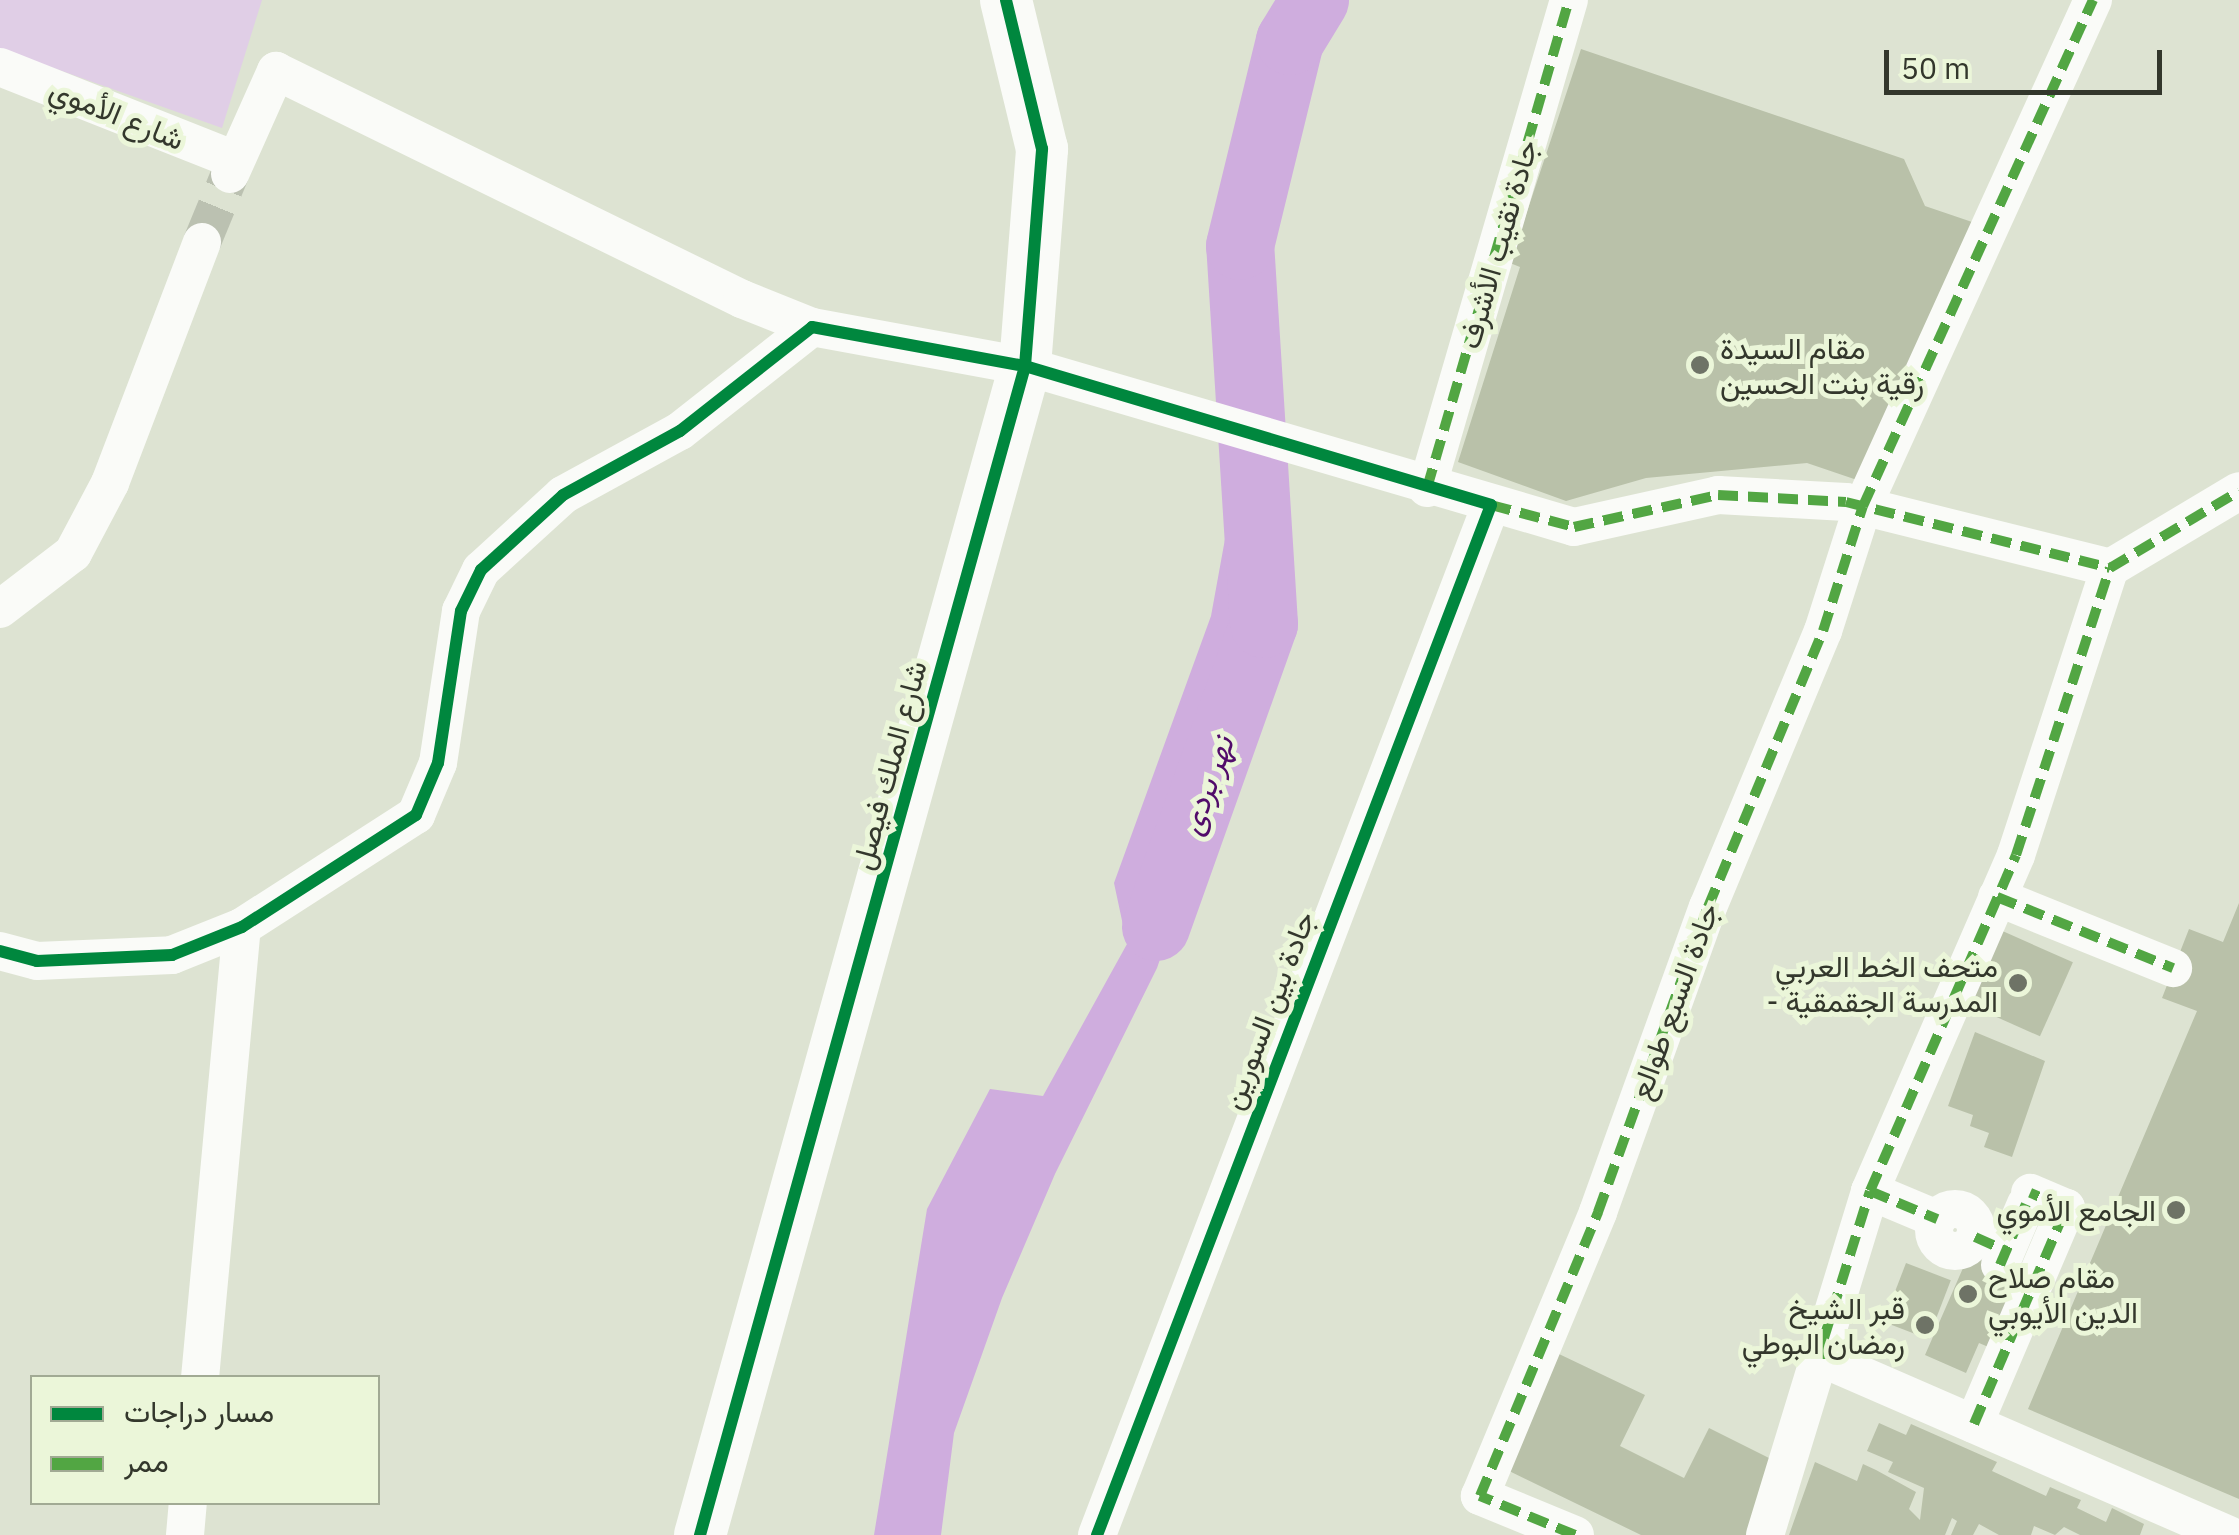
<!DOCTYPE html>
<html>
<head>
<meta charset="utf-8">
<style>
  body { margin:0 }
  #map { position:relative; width:2239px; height:1535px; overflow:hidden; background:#dde3d2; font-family:"IBM Plex Sans",Vazirmatn,sans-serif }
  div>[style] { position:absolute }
  .green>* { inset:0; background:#e0cee6 }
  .water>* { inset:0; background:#cfadde }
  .river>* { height:68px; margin:-34px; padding:0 34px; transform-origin:34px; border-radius:34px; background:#cfadde }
  .building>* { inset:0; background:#b9c1a9; transform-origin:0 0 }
  .street-tunnel>* { height:38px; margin-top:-19px; transform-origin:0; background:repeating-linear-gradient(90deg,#bbc1b1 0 38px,transparent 0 57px) }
  .street>* { height:38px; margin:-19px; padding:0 19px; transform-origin:19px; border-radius:19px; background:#fafbf8 }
  .street>.ring { margin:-19px; padding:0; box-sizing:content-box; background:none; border:38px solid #fafbf8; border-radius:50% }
  .secondary>* { height:52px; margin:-26px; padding:0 26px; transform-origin:26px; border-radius:26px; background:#fafbf8 }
  .quiet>* { height:10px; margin-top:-5px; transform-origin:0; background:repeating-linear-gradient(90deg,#52a643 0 20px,transparent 0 30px) }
  .cycleway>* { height:12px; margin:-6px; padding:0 6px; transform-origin:6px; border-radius:6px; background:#00873e }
  .dots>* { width:28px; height:28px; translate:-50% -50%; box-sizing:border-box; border:5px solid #ebf6d9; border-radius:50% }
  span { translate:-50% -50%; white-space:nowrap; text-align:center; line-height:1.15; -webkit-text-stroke:10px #ebf6d9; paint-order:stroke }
  .street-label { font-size:30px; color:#33372c }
  .poi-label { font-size:30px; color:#33372c }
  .left { translate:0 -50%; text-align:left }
  .right { translate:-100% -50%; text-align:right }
  .water-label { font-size:32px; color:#510c6a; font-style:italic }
  .legend { position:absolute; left:30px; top:1375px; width:350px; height:130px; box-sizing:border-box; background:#ebf6d9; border:2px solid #a1aa94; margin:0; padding:12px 18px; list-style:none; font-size:30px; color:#33372c }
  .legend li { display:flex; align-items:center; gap:20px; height:50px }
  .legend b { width:50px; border:2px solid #a1aa94 }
  .scale { position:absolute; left:1884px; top:50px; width:278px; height:45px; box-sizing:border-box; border:5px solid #33372c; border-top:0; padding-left:12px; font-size:30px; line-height:35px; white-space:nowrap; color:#33372c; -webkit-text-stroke:8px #ebf6d9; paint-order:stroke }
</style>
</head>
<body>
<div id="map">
  <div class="green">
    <i style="clip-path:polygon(0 0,262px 0,222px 128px,0 49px)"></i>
  </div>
  <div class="water">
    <i style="clip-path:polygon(1257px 522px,1264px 624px,1187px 839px,1188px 878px,1157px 968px,1055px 1174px,1002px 1298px,954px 1433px,941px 1535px,874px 1535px,927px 1209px,990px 1089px,1043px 1096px,1127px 944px,1114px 883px,1211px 616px,1225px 539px)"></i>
  </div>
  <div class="river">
    <i style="left:1156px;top:927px;width:322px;rotate:-70.4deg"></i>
    <i style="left:1264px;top:624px;width:379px;rotate:-93.6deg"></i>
    <i style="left:1240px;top:246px;width:211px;rotate:-76.3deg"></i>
    <i style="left:1290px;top:41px;width:48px;rotate:-58.6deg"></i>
  </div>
  <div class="building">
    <i style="clip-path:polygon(1581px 49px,1904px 159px,1925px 206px,1975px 223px,1860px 481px,1807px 463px,1646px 478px,1566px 501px,1458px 462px,1520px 267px,1510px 263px)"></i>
    <i style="clip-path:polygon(2239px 903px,2239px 1499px,2028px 1409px,2197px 1011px,2162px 998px,2189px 929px,2223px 942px)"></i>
    <i style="left:1998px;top:929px;width:82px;height:81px;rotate:24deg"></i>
    <i style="clip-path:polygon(1975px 1032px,2045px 1061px,2012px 1157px,1984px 1147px,1989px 1133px,1970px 1126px,1973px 1115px,1948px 1106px)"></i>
    <i style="clip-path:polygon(1970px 1252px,2030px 1278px,1998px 1351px,1979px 1343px,1966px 1373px,1925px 1355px)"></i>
    <i style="left:1906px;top:1263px;width:48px;height:63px;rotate:21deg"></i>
    <i style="clip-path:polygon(1559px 1354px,1645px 1395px,1620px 1446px,1684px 1478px,1709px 1428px,1781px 1464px,1746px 1535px,1641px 1535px,1503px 1468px)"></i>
    <i style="clip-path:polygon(1879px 1423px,1906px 1435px,1911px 1424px,1997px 1462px,1992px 1471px,2046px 1496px,2050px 1487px,2081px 1500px,2077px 1508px,2106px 1522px,2112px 1508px,2144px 1524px,2140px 1535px,2080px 1535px,2064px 1527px,2055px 1535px,2034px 1526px,2031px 1535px,1999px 1535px,1979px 1524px,1973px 1535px,1951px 1535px,1957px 1521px,1952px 1518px,1945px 1535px,1789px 1535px,1815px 1462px,1857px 1481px,1863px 1464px,1876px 1470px,1916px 1492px,1909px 1509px,1920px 1520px,1924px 1488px,1888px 1472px,1893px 1462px,1867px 1451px)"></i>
  </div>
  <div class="street-tunnel">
    <i style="left:202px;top:242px;width:74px;rotate:-67.6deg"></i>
  </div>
  <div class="street">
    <i style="left:0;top:67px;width:253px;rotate:21.6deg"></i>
    <i style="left:230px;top:174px;width:113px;rotate:-65.9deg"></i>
    <i style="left:276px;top:71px;width:519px;rotate:26.07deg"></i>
    <i style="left:742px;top:299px;width:75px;rotate:21.8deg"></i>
    <i style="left:1427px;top:488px;width:508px;rotate:-73.78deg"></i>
    <i style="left:0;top:609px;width:92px;rotate:-37.5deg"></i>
    <i style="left:73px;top:553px;width:79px;rotate:-62.1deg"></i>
    <i style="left:110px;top:483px;width:258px;rotate:-69.1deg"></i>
    <i style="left:1997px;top:897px;width:190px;rotate:22deg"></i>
    <i style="left:0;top:951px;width:38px;rotate:15deg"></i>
    <i style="left:37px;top:961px;width:135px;rotate:-2.5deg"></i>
    <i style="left:172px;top:955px;width:75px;rotate:-21.8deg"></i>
    <i style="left:242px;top:927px;width:207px;rotate:-32.8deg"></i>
    <i style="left:416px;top:815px;width:56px;rotate:-67.1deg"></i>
    <i style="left:438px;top:763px;width:154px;rotate:-81.4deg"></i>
    <i style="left:461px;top:611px;width:46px;rotate:-64deg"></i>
    <i style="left:481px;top:570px;width:111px;rotate:-42.4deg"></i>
    <i style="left:563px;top:495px;width:133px;rotate:-28.7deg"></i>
    <i style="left:680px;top:431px;width:168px;rotate:-38.2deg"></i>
    <i style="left:812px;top:327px;width:217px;rotate:10.4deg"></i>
    <i style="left:1025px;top:366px;width:572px;rotate:16.34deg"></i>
    <i style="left:1574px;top:527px;width:148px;rotate:-12.5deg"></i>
    <i style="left:1718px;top:495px;width:128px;rotate:3.1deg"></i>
    <i style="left:1846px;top:502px;width:272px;rotate:14deg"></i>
    <i style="left:1870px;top:1191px;width:73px;rotate:22.7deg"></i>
    <i class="ring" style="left:1934px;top:1209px;width:4px;height:4px"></i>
    <i style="left:2000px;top:1265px;width:66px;rotate:-66.9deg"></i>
    <i style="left:1824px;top:1359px;width:442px;rotate:23.5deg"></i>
    <i style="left:200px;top:1378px;width:453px;rotate:-84.7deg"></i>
    <i style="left:1974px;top:1424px;width:235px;rotate:-66.9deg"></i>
    <i style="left:2066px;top:1208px;width:39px;rotate:-157deg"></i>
    <i style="left:185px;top:1535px;width:33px;rotate:-85deg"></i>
    <i style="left:1097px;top:1535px;width:1103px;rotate:-69.07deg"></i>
    <i style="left:1575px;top:1535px;width:103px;rotate:-157.7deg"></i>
    <i style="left:1480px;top:1496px;width:308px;rotate:-67.4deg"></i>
    <i style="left:1598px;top:1212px;width:324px;rotate:-70.2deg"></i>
    <i style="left:1708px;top:907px;width:299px;rotate:-67.4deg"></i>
    <i style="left:1823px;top:631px;width:131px;rotate:-72.3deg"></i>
    <i style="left:1863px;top:506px;width:556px;rotate:-65.56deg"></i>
    <i style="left:1765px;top:1535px;width:360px;rotate:-73deg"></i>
    <i style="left:1870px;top:1191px;width:366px;rotate:-66.5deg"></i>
    <i style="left:2016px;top:855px;width:302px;rotate:-71.9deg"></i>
    <i style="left:2110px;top:568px;width:150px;rotate:-30.8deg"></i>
  </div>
  <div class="secondary">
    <i style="left:700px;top:1535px;width:1213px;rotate:-74.46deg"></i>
    <i style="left:1025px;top:366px;width:218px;rotate:-85.5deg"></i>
    <i style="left:1042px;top:149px;width:153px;rotate:-103.6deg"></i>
  </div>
  <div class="quiet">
    <i style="left:1427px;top:488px;width:508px;rotate:-73.78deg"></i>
    <i style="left:1491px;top:505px;width:86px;rotate:14.8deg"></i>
    <i style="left:1574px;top:527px;width:148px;rotate:-12.5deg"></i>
    <i style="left:1718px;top:495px;width:128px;rotate:3.1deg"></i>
    <i style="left:1846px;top:502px;width:272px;rotate:14deg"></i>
    <i style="left:1997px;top:897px;width:190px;rotate:22deg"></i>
    <i style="left:1870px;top:1191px;width:73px;rotate:22.7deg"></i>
    <i style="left:1975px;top:1237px;width:34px;rotate:24deg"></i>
    <i style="left:2000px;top:1265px;width:66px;rotate:-66.9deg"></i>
    <i style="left:1824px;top:1359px;width:18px;rotate:-93deg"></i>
    <i style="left:1823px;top:1341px;width:157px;rotate:-72.6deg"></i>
    <i style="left:1870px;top:1191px;width:366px;rotate:-66.5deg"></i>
    <i style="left:2016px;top:855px;width:302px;rotate:-71.9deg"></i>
    <i style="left:2110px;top:568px;width:150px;rotate:-30.8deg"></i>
    <i style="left:1974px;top:1424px;width:235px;rotate:-66.9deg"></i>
    <i style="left:2066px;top:1208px;width:39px;rotate:-157deg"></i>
    <i style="left:1575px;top:1535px;width:103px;rotate:-157.7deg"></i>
    <i style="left:1480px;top:1496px;width:308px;rotate:-67.4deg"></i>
    <i style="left:1598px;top:1212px;width:324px;rotate:-70.2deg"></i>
    <i style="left:1708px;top:907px;width:299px;rotate:-67.4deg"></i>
    <i style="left:1823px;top:631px;width:131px;rotate:-72.3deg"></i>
    <i style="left:1863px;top:506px;width:556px;rotate:-65.56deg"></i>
  </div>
  <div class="cycleway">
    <i style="left:0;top:951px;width:38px;rotate:15deg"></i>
    <i style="left:37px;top:961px;width:135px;rotate:-2.5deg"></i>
    <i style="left:172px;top:955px;width:75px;rotate:-21.8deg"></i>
    <i style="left:242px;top:927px;width:207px;rotate:-32.8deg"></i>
    <i style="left:416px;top:815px;width:56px;rotate:-67.1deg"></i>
    <i style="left:438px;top:763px;width:154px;rotate:-81.4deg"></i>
    <i style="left:461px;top:611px;width:46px;rotate:-64deg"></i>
    <i style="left:481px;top:570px;width:111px;rotate:-42.4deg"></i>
    <i style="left:563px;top:495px;width:133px;rotate:-28.7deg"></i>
    <i style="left:680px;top:431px;width:168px;rotate:-38.2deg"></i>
    <i style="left:812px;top:327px;width:217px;rotate:10.4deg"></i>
    <i style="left:1025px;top:366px;width:486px;rotate:16.6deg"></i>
    <i style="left:1491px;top:505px;width:1103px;rotate:110.93deg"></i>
    <i style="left:700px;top:1535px;width:1213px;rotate:-74.46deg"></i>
    <i style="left:1025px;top:366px;width:218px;rotate:-85.5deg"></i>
    <i style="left:1042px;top:149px;width:153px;rotate:-103.6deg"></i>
  </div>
  <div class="dots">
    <i style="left:1700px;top:365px;background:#6e7366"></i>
    <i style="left:2018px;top:983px;background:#6e7366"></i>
    <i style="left:2176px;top:1210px;background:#6e7366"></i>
    <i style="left:1968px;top:1294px;background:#6e7366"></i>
    <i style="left:1925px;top:1325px;background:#6e7366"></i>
  </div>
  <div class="street-label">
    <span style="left:117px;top:114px;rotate:22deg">شارع الأموي</span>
    <span style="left:1498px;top:244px;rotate:-74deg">جادة نقيب الأشرف</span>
    <span style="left:889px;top:765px;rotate:-75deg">شارع الملك فيصل</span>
    <span style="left:1674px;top:1001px;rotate:-70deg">جادة السبع طوالع</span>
    <span style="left:1268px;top:1010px;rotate:-69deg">جادة بين السورين</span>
  </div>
  <div class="poi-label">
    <span class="left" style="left:1720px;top:365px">مقام السيدة<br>رقية بنت الحسين</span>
    <span class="right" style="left:1998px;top:983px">متحف الخط العربي<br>- المدرسة الجقمقية</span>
    <span class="right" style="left:2156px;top:1210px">الجامع الأموي</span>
    <span class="left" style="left:1988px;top:1294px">مقام صلاح<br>الدين الأيوبي</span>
    <span class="right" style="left:1905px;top:1325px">قبر الشيخ<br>رمضان البوطي</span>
  </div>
  <div class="water-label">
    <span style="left:1206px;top:785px;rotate:-70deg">نهر بردى</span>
  </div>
  <ul class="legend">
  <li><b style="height:12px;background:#00873e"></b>مسار دراجات</li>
  <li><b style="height:12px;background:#52a643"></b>ممر</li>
  </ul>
  <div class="scale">50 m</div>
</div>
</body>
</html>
